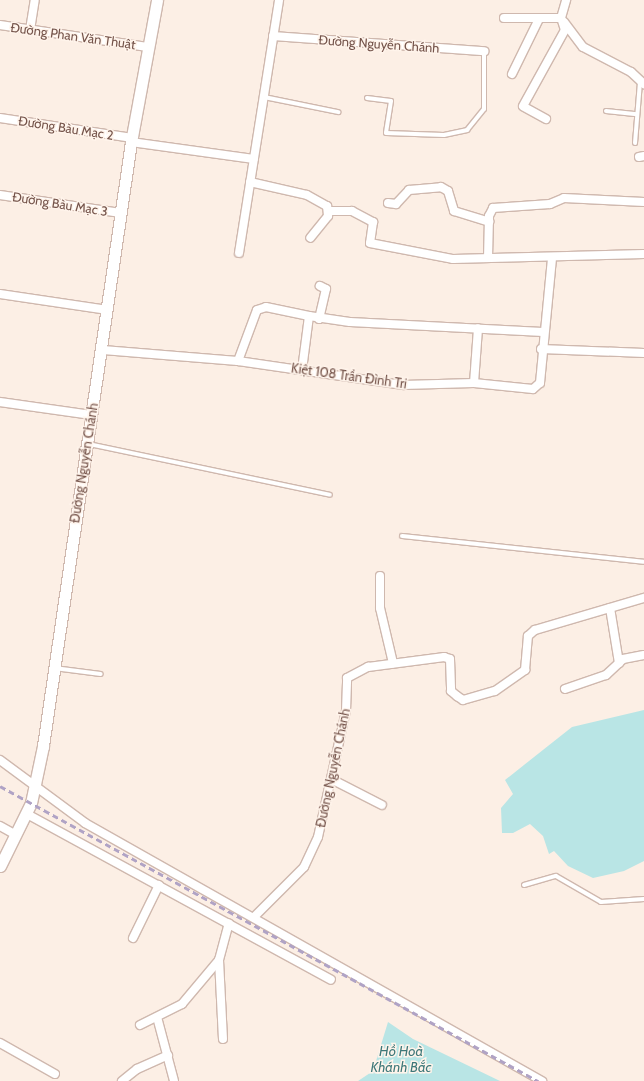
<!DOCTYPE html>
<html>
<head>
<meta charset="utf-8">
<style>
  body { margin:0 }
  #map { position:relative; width:644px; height:1081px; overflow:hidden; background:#fcefe5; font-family:Cabin,sans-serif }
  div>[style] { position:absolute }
  .water>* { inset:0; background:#b9e5e5 }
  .roads { filter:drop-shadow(1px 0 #cfb8ae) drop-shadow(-1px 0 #cfb8ae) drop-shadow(0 1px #cfb8ae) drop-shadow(0 -1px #cfb8ae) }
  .lane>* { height:4px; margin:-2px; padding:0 2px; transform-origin:2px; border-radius:2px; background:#fff }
  .street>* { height:8px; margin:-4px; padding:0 4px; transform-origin:4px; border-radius:4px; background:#fff }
  .secondary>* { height:11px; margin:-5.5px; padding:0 5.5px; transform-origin:5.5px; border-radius:5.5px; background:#fff }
  .rail>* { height:3px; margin-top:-1.5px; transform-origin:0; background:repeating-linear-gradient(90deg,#b0a3c5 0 6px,transparent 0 10px) }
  span { translate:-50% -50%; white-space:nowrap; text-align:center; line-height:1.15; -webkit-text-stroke:3px #fff4eb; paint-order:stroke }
  .street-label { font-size:13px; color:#74534a }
  .water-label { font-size:14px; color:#3e7879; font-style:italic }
</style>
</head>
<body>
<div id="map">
  <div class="water">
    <i style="clip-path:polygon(644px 710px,644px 861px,624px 871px,593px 878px,568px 866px,554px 851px,549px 854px,543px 836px,530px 824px,513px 833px,502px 833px,501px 808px,513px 794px,505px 780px,572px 727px)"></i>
    <i style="clip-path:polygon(388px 1022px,413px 1039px,500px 1081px,358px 1081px,373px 1071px)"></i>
  </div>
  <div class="roads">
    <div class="lane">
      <i style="left:264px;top:97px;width:76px;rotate:11.5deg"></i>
      <i style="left:367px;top:98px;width:24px;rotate:7deg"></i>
      <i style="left:391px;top:101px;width:32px;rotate:99deg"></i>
      <i style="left:386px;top:133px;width:58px;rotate:2deg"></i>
      <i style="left:444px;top:135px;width:24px;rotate:-12deg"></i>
      <i style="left:467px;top:130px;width:27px;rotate:-51deg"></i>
      <i style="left:484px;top:109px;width:58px;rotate:-90deg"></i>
      <i style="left:606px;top:111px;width:31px;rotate:6deg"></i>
      <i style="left:635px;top:143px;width:61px;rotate:-85.3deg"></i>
      <i style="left:89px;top:444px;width:246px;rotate:11.9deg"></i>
      <i style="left:402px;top:536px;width:243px;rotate:6.1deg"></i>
      <i style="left:54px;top:668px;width:47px;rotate:7.3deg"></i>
      <i style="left:524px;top:885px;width:33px;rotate:-16deg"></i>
      <i style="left:556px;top:876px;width:52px;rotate:30deg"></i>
      <i style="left:601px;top:902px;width:43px;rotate:-4deg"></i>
    </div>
    <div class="street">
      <i style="left:504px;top:18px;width:57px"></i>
      <i style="left:561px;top:18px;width:19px;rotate:-74deg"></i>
      <i style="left:564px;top:22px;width:31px;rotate:53deg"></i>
      <i style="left:583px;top:47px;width:54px;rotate:27.5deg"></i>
      <i style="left:631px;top:72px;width:18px;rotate:43deg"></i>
      <i style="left:0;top:25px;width:149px;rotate:8.5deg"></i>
      <i style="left:30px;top:30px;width:30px;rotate:-81deg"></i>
      <i style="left:273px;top:36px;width:212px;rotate:4.1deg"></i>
      <i style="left:512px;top:74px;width:61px;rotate:-63.9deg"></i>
      <i style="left:0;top:118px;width:134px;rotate:8.6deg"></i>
      <i style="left:546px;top:119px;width:26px;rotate:-151deg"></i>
      <i style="left:523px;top:106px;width:87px;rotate:-61.1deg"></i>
      <i style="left:565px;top:30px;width:13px;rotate:-108deg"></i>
      <i style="left:131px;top:142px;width:124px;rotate:7.9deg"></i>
      <i style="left:639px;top:157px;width:5px;rotate:-11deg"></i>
      <i style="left:250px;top:182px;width:58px;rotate:12.8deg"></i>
      <i style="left:307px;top:195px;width:23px;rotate:29deg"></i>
      <i style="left:327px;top:206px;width:10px;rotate:84deg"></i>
      <i style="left:328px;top:216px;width:28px;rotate:129deg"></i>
      <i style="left:0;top:195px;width:122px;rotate:8.5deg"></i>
      <i style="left:388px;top:203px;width:8px;rotate:7deg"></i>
      <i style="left:396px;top:204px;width:19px;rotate:-47deg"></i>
      <i style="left:409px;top:190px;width:32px;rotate:-5deg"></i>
      <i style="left:441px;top:187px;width:8px;rotate:30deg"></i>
      <i style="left:448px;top:191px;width:21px;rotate:73deg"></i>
      <i style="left:454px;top:211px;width:37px;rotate:17deg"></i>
      <i style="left:329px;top:211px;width:23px"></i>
      <i style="left:352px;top:211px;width:24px;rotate:28deg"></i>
      <i style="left:373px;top:222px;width:21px;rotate:98deg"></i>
      <i style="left:370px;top:243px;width:85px;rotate:10.9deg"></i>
      <i style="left:453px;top:259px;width:191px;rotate:-1.5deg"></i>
      <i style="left:239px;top:253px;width:256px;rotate:-81deg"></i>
      <i style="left:488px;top:258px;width:42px;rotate:-88.6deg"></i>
      <i style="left:489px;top:216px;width:9px;rotate:-63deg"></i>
      <i style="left:493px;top:208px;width:57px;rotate:-4deg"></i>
      <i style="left:550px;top:204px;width:15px;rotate:-23deg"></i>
      <i style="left:564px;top:198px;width:80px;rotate:2.9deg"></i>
      <i style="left:0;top:294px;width:109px;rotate:8.4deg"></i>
      <i style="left:319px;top:319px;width:31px;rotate:-77deg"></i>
      <i style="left:326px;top:289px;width:7px;rotate:-153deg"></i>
      <i style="left:541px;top:349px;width:103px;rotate:2.2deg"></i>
      <i style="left:103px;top:350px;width:135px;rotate:4.7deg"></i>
      <i style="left:238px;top:361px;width:167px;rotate:8.3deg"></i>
      <i style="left:403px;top:385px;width:71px;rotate:-1.6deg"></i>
      <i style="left:474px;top:383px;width:59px;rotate:5.8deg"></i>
      <i style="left:533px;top:389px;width:9px;rotate:-41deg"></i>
      <i style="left:540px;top:383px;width:126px;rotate:-84.5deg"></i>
      <i style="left:238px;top:361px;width:54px;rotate:-69.6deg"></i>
      <i style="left:257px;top:310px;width:9px;rotate:-18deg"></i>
      <i style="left:266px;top:307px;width:44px;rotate:11.8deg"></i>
      <i style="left:302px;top:370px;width:54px;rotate:-82.6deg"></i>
      <i style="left:309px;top:316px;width:41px;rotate:8.3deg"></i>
      <i style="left:350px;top:322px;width:193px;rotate:3deg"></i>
      <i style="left:474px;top:383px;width:55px;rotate:-85.8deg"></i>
      <i style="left:0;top:402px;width:92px;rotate:8.1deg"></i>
      <i style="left:380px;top:576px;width:32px;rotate:90deg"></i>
      <i style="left:380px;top:608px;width:57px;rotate:76.7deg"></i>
      <i style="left:610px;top:608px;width:56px;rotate:80.7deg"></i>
      <i style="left:565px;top:689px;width:43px;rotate:-18.9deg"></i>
      <i style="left:606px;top:675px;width:23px;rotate:-43deg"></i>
      <i style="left:623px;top:659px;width:21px;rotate:-11deg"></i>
      <i style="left:0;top:760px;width:106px;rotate:36.5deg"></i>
      <i style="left:85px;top:823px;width:525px;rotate:29.45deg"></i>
      <i style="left:331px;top:779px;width:57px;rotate:27deg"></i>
      <i style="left:27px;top:814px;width:346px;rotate:28.6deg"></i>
      <i style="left:0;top:826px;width:18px;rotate:29deg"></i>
      <i style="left:255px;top:916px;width:69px;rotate:-45deg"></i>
      <i style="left:304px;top:867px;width:33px;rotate:-65deg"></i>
      <i style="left:318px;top:837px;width:129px;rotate:-77.5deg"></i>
      <i style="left:346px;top:711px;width:33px;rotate:-88deg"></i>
      <i style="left:347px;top:678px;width:24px;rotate:-28deg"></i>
      <i style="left:368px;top:667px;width:77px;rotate:-7.5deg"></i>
      <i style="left:444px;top:657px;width:6px;rotate:18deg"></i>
      <i style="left:450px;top:659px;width:32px;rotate:88deg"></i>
      <i style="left:451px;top:691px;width:8px;rotate:40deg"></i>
      <i style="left:457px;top:696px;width:7px;rotate:34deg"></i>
      <i style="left:463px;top:700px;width:33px;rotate:-16deg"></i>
      <i style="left:495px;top:691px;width:37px;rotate:-35deg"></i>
      <i style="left:525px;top:670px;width:34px;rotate:-85deg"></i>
      <i style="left:528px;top:636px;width:9px;rotate:-41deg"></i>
      <i style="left:535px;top:630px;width:114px;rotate:-16.4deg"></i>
      <i style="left:133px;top:938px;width:59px;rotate:-63.9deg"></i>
      <i style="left:157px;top:1017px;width:66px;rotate:75.1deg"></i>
      <i style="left:140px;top:1025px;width:47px;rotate:-26.6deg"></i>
      <i style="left:182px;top:1004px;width:57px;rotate:-49.9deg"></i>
      <i style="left:223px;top:1039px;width:79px;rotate:-92.9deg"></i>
      <i style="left:219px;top:960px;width:38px;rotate:-75deg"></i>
      <i style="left:0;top:1043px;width:63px;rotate:29.4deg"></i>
      <i style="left:122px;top:1081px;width:19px;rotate:-39deg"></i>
      <i style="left:137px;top:1069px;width:34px;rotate:-24deg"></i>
    </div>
    <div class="secondary">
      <i style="left:0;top:866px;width:70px;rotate:-63.8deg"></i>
      <i style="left:31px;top:803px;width:58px;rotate:-78.1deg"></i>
      <i style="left:43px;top:746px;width:610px;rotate:-81.71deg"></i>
      <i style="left:131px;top:142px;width:144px;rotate:-79.6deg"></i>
    </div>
  </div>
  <div class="rail">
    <i style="left:0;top:786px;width:614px;rotate:28.74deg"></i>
  </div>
  <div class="street-label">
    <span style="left:73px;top:36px;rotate:8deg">Đường Phan Văn Thuật</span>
    <span style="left:379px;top:44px;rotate:4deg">Đường Nguyễn Chánh</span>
    <span style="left:66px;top:128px;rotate:9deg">Đường Bàu Mạc 2</span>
    <span style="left:60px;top:204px;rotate:9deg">Đường Bàu Mạc 3</span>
    <span style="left:349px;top:376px;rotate:8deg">Kiệt 108 Trần Đình Tri</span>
    <span style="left:84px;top:463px;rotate:-81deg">Đường Nguyễn Chánh</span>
    <span style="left:333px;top:768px;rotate:-78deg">Đường Nguyễn Chánh</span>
  </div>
  <div class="water-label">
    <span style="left:401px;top:1059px">Hồ Hoà<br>Khánh Bắc</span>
  </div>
</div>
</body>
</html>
